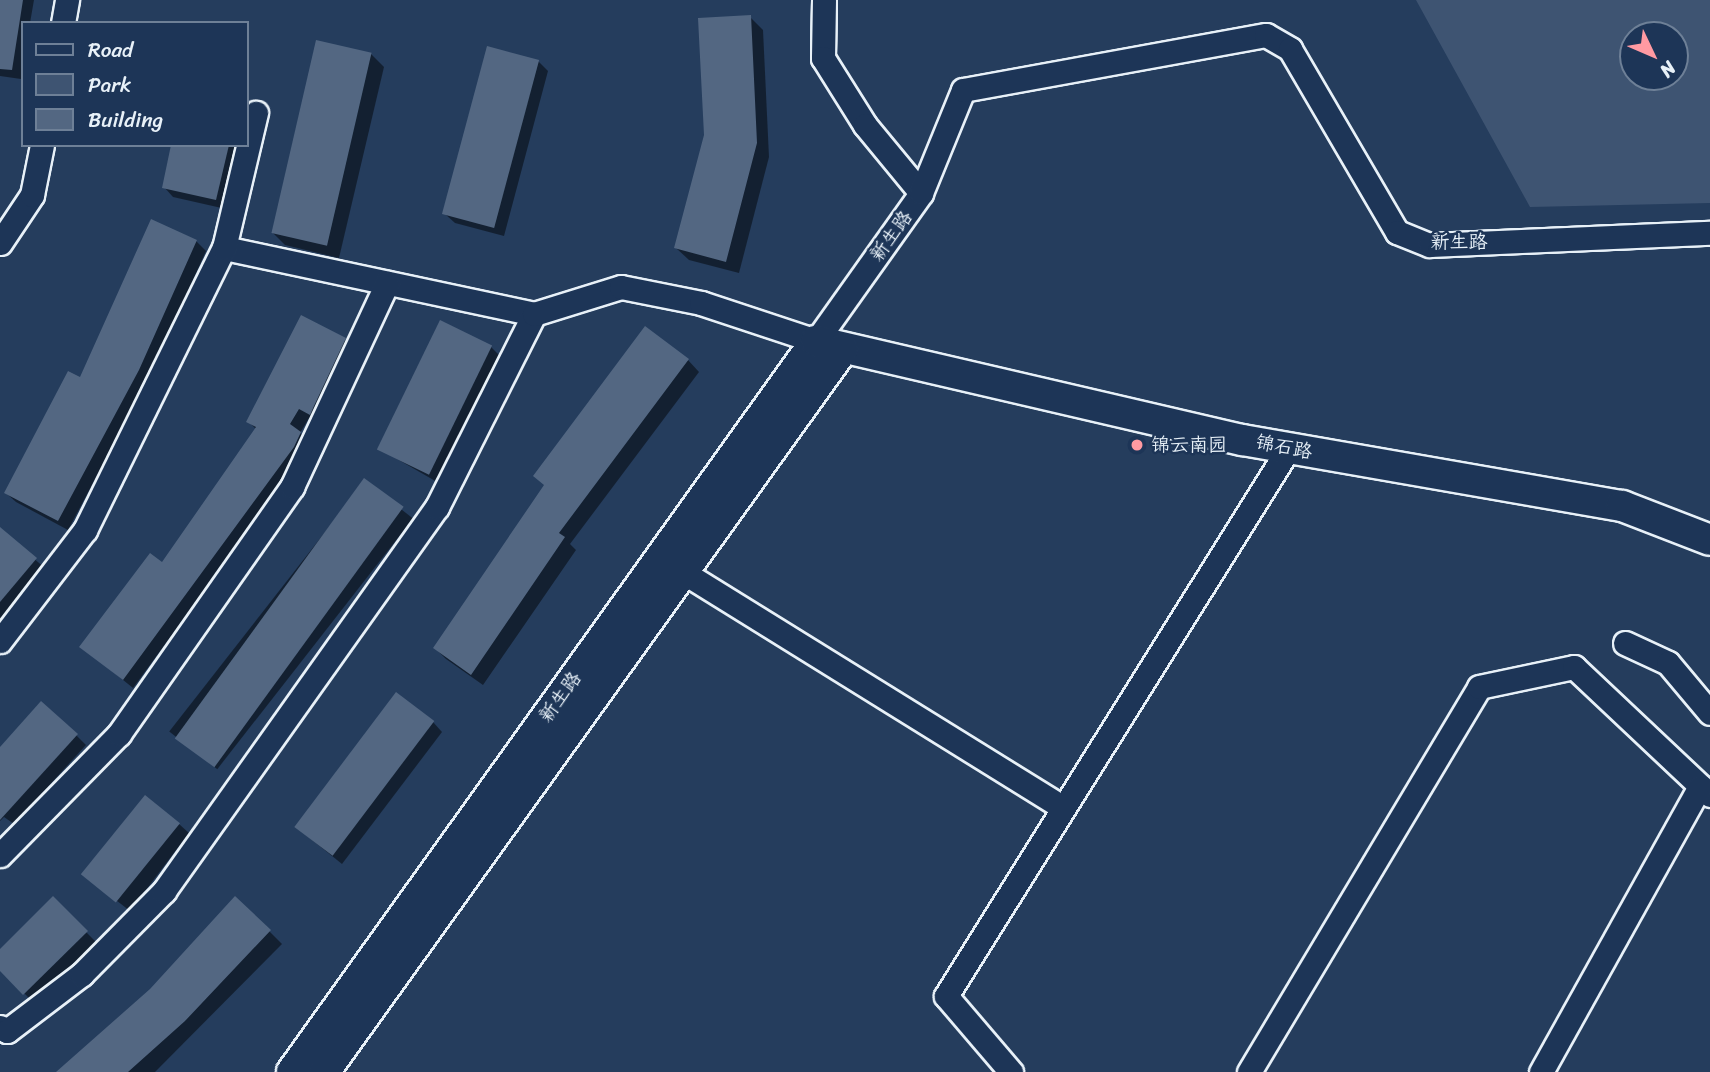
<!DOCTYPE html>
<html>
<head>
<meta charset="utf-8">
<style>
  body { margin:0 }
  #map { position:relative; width:1710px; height:1072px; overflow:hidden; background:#253d5d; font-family:Sriracha,"LXGW WenKai TC",sans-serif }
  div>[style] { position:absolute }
  .green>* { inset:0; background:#3e5472 }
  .shadow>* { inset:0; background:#0007; transform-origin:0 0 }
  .building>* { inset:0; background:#536782; transform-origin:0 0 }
  .roads { filter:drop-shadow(2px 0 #e8f1f8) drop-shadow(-2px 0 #e8f1f8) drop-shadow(0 2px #e8f1f8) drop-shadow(0 -2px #e8f1f8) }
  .minor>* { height:23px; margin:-11.5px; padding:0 11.5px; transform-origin:11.5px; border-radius:11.5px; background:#1d3557 }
  .tertiary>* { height:30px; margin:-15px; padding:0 15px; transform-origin:15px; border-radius:15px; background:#1d3557 }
  .dots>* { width:19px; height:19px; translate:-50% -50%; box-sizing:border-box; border:4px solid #1d3557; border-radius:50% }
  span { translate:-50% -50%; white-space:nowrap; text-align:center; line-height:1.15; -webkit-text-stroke:5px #1d3557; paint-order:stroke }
  .street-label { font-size:19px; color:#e8f1f8 }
  .poi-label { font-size:19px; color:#e8f1f8 }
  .left { translate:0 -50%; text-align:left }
  .legend { position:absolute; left:21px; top:21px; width:228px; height:126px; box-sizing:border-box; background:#1d3557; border:2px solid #6e8097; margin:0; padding:9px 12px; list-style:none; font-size:21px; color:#e8f1f8 }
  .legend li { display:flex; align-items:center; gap:14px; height:35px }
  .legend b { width:35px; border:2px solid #6e8097 }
  .north { position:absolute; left:1619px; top:21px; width:70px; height:70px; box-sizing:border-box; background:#1d3557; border:2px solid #6e8097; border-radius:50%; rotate:134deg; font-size:19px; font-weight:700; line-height:28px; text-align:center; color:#e8f1f8 }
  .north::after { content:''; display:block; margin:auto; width:24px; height:32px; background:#ff9aa2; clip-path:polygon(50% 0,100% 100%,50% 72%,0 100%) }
</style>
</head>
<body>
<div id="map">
  <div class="green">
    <i style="clip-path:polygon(evenodd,1416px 0,1710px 0,1710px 203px,1530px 207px,1416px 0,1633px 35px,1675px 35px,1675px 77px,1633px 77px,1633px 35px)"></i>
  </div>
  <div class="shadow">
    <i style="clip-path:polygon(0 0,34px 0,30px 23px,23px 23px,21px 79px,0 76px)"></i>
    <i style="clip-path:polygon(750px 17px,763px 30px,769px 157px,739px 273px,689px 260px,676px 248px)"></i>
    <i style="clip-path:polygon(371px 54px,384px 67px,339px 258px,285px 245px,272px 232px)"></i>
    <i style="clip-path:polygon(538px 61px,548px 71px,504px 236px,455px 223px,445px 214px)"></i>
    <i style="clip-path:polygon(173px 145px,240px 145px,226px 209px,173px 197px,164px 187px)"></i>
    <i style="clip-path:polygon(196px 241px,206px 251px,148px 380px,68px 530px,16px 502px,6px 493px)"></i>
    <i style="clip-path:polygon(345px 340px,355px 349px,320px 423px,309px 418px,300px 433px,310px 443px,303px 456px,133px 688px,81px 646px,163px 565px,257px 430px,249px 422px)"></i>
    <i style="clip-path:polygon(491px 347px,500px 356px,437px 482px,378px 448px)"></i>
    <i style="clip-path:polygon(688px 360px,699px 372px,570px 544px,576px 550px,483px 685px,446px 659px,435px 648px)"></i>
    <i style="left:365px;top:481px;width:61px;height:318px;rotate:38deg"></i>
    <i style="clip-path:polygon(0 530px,45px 568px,0 623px)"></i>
    <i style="clip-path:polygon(433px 722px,442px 732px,342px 864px,296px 827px)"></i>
    <i style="clip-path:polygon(76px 735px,86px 745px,14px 824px,4px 817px,0 821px,0 749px)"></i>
    <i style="clip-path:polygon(179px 824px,189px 833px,130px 911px,85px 876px)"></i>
    <i style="clip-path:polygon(53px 899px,96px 942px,34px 1003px,0 969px,0 951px)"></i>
    <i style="clip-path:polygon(269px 931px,282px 944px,155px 1072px,61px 1072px)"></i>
  </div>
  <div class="building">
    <i style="clip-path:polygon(0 0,23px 0,12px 70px,0 69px)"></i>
    <i style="clip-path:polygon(751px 15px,757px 143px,726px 262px,674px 248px,704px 135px,698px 18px)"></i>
    <i style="left:316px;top:40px;width:57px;height:198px;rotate:13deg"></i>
    <i style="left:487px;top:46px;width:54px;height:174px;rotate:15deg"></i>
    <i style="clip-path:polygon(171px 145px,229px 145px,216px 200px,162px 188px)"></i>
    <i style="clip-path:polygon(151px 219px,197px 240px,139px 370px,58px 521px,4px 493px,68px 371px,80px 377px)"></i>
    <i style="clip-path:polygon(301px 315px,346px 338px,314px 406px,310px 415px,299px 409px,290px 424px,301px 432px,294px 447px,123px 680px,79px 647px,150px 553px,162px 562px,256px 427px,246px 422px)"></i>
    <i style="left:440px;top:320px;width:58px;height:144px;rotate:26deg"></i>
    <i style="clip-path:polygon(645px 326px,689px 359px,559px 533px,565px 537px,471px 675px,433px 648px,544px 485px,533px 476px)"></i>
    <i style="left:364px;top:478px;width:49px;height:322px;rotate:36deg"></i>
    <i style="clip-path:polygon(0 527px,37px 558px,0 602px)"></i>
    <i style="left:396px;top:692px;width:48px;height:169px;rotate:37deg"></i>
    <i style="clip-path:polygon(41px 701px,78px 734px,0 820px,0 747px)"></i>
    <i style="left:145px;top:795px;width:45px;height:102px;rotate:39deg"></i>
    <i style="clip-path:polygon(53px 896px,88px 931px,23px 995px,0 971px,0 949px)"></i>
    <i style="clip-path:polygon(235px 896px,271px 930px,185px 1021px,128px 1072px,56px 1072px,150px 989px)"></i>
  </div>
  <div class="roads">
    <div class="minor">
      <i style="left:824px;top:0;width:58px;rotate:91deg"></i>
      <i style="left:823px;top:58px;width:79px;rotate:57.9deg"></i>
      <i style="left:865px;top:125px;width:88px;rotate:50.5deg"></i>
      <i style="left:63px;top:23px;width:23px;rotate:-80deg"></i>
      <i style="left:0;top:243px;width:58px;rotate:-56.3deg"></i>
      <i style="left:32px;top:195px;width:51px;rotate:-78.7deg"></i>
      <i style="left:224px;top:248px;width:317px;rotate:12deg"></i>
      <i style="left:683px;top:572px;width:447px;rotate:31.8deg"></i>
      <i style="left:0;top:641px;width:140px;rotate:-52.6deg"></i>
      <i style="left:85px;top:530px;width:314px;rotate:-63.8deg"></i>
      <i style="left:224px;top:248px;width:139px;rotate:-76.7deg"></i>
      <i style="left:1625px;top:643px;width:47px;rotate:24.9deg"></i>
      <i style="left:1668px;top:663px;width:65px;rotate:50deg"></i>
      <i style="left:0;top:855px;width:170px;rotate:-45.5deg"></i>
      <i style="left:119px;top:734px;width:302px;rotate:-55deg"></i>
      <i style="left:292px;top:487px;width:225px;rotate:-65deg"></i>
      <i style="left:0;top:1027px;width:8px;rotate:30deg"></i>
      <i style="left:7px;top:1031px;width:94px;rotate:-37.2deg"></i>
      <i style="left:82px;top:974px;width:117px;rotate:-45.3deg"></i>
      <i style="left:164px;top:891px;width:471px;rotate:-54.6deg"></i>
      <i style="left:437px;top:507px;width:216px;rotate:-63.3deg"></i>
      <i style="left:534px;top:314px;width:91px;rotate:-17.2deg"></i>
      <i style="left:621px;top:287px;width:82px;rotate:11.3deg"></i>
      <i style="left:701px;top:303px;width:121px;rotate:18.3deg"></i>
      <i style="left:816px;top:341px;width:181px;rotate:-54.6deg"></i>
      <i style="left:921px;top:193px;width:111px;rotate:-67.8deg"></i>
      <i style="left:963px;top:90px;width:308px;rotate:-10.3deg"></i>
      <i style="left:1266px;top:35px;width:28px;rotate:30deg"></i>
      <i style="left:1290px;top:49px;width:212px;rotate:59.7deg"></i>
      <i style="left:1397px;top:232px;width:35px;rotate:22deg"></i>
      <i style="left:1430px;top:245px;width:280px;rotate:-2.5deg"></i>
      <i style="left:1011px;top:1072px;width:100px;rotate:-130.5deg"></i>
      <i style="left:946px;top:996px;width:646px;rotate:-57.96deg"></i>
      <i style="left:1249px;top:1072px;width:448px;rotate:-59.1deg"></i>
      <i style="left:1479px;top:687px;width:97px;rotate:-11.9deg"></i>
      <i style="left:1574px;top:667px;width:187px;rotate:43.3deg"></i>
      <i style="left:1541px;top:1072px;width:327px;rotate:-60.9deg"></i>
    </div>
    <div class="tertiary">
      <i style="left:292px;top:1072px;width:899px;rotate:-54.37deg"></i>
      <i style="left:816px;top:341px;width:438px;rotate:13.1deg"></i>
      <i style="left:1243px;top:440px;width:385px;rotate:9.9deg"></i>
      <i style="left:1622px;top:506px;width:94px;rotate:21.1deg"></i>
      <i style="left:324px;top:1072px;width:890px;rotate:-54.33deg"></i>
    </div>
  </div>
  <div class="dots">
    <i style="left:1137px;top:445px;background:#ff9aa2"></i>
  </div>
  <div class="street-label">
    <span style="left:891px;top:236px;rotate:-54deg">新生路</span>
    <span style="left:1459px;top:242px">新生路</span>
    <span style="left:1284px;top:447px;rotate:11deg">锦石路</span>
    <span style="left:560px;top:697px;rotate:-54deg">新生路</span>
  </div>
  <div class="poi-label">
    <span class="left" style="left:1151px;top:445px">锦云南园</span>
  </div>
  <ul class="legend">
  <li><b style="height:9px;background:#1d3557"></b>Road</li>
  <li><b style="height:19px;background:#3e5472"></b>Park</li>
  <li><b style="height:19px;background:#536782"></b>Building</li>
  </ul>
  <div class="north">N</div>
</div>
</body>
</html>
